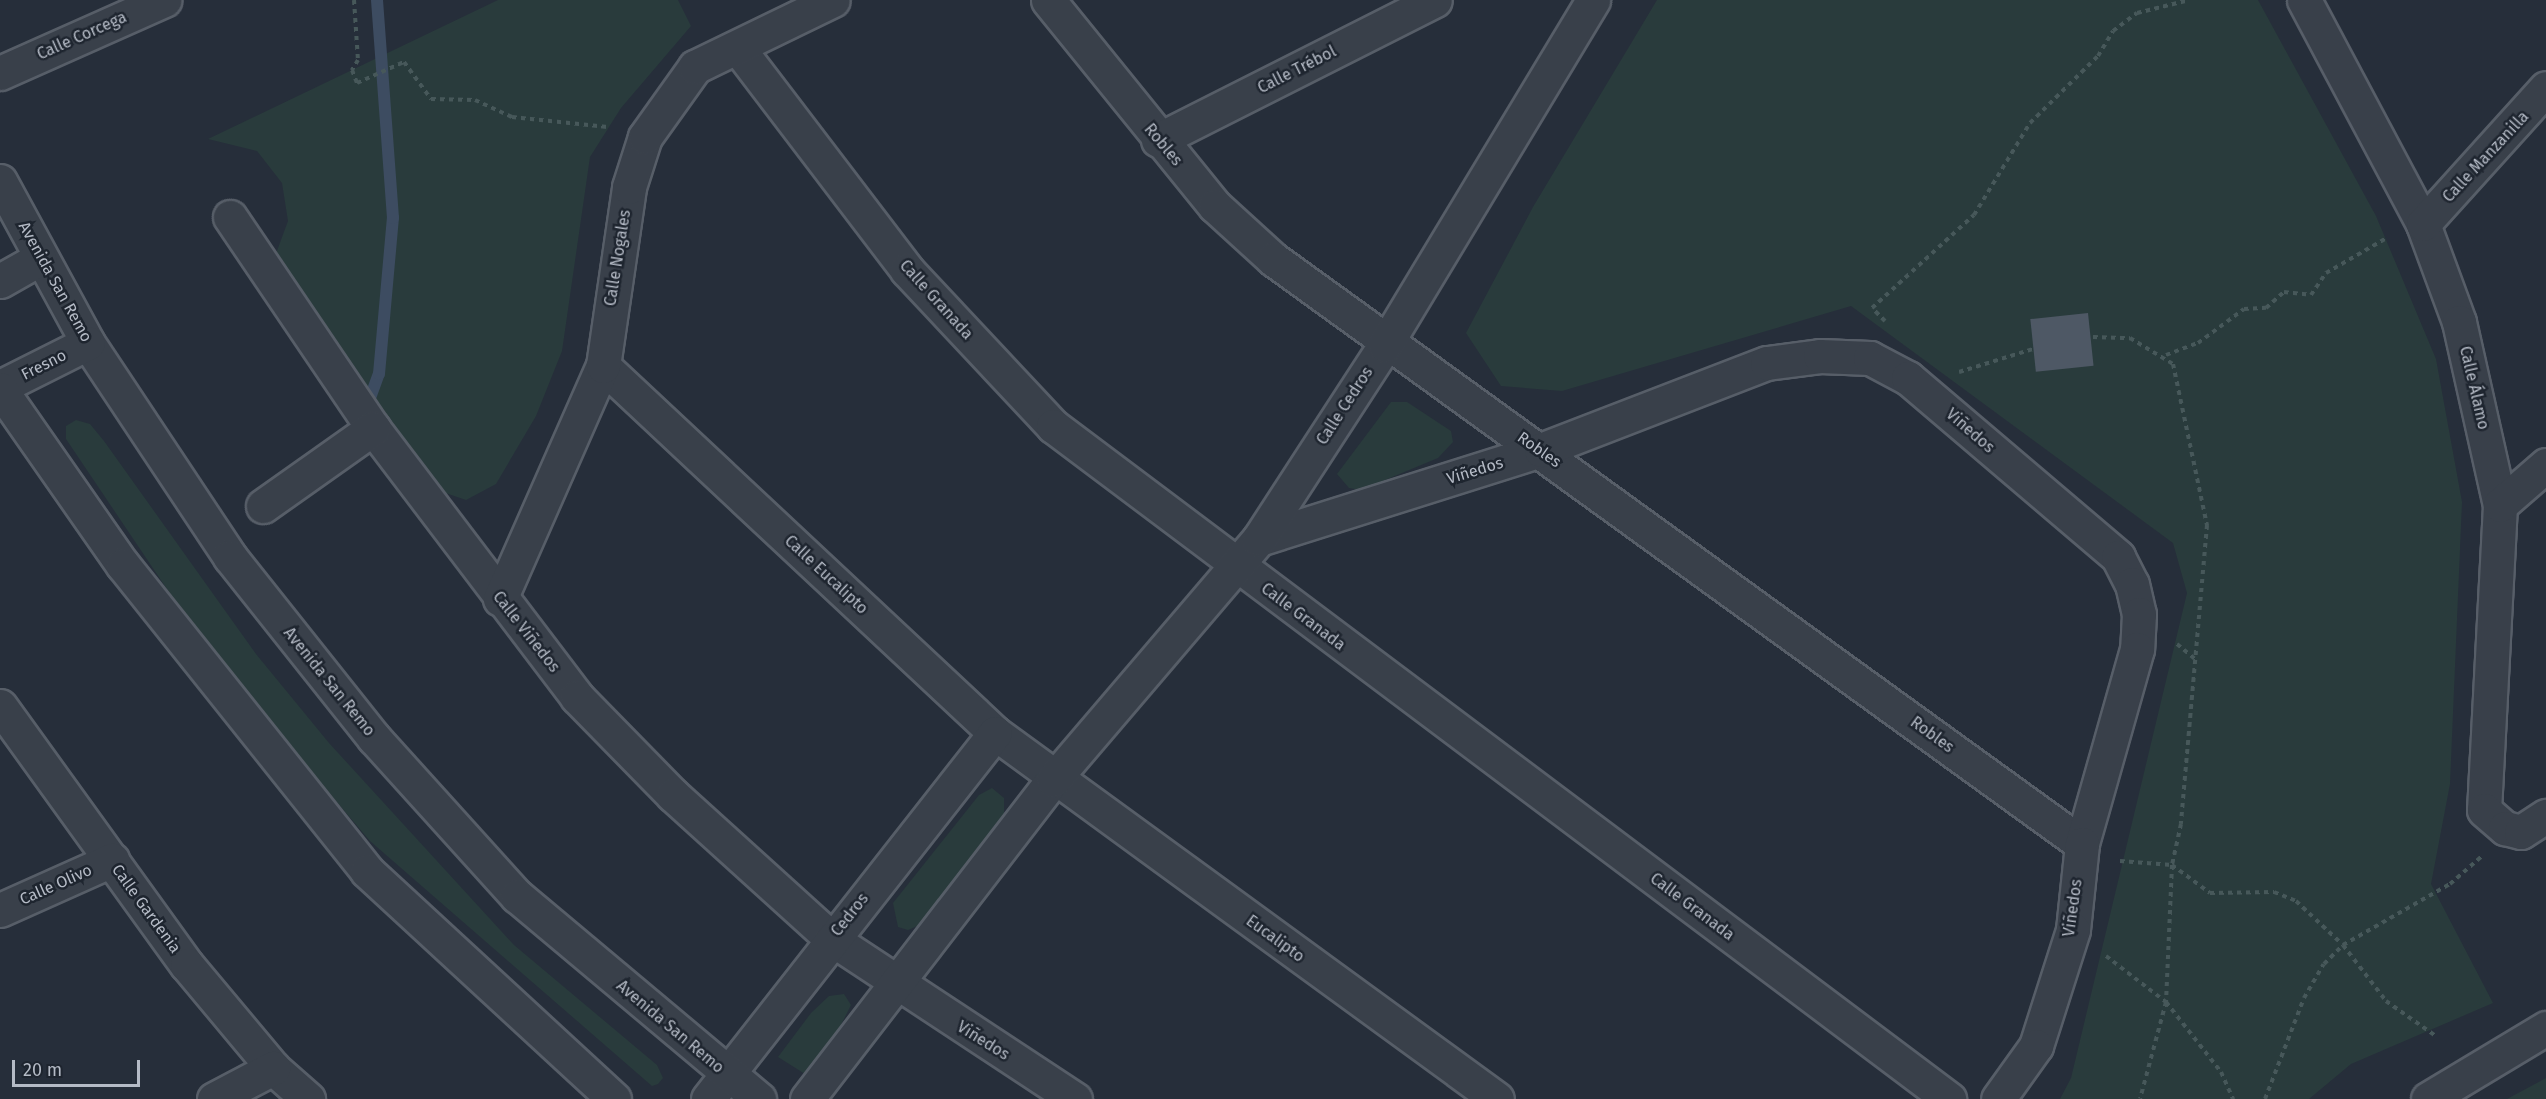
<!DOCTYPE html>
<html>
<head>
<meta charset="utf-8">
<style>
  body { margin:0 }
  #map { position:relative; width:2546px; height:1099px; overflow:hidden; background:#262e3a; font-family:"Fira Sans",sans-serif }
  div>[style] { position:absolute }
  .green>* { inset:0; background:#293b3c }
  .stream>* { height:12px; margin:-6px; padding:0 6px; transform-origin:6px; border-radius:6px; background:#3d4c61 }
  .building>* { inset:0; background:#4e5865; transform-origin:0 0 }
  .path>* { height:4px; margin-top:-2px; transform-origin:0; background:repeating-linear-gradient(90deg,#47585a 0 4.5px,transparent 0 9px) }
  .roads { filter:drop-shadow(2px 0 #575e68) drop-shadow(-2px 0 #575e68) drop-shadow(0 2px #575e68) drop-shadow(0 -2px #575e68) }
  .minor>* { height:33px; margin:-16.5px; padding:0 16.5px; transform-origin:16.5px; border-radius:16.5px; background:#39404a }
  .tertiary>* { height:33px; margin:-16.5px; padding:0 16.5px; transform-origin:16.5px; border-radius:16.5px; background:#39404a }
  span { translate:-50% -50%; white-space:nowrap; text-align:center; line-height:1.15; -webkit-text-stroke:5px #1e252f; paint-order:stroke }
  .street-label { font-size:16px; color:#b5bbc6 }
  .scale { position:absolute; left:12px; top:1060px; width:128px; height:27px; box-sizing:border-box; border:3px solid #b5bbc6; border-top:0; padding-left:8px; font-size:18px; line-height:21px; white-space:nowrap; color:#b5bbc6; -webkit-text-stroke:4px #1e252f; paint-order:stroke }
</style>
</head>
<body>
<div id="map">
  <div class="green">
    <i style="clip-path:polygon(498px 0,678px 0,691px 26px,621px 108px,590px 157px,562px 351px,536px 416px,496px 484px,466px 500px,428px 487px,274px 259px,288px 221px,282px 183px,257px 151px,208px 139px)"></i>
    <i style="clip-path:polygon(1657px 0,2258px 0,2376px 216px,2436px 359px,2462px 502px,2450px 784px,2431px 884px,2493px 1003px,2351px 1064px,2309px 1099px,2060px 1099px,2071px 1078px,2187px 593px,2173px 543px,1851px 306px,1562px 391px,1501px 386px,1466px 333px,1533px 207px)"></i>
    <i style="clip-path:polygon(1391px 402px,1407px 402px,1451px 431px,1453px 442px,1438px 458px,1361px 490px,1349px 488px,1337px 474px)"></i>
    <i style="clip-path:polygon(76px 420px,90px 424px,104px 441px,256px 654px,329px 743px,514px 945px,657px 1065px,663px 1078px,658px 1084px,652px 1086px,370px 841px,212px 656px,66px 439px,66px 426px)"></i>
    <i style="clip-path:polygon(992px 788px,1004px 798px,1004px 815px,922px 924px,908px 930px,898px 927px,893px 903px,979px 795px)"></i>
    <i style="clip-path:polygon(844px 994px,851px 1005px,825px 1057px,805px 1074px,778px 1057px,811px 1013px,829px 996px)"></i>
    <i style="clip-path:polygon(2546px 1078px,2546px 1099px,2507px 1099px)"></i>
  </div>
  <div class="stream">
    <i style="left:366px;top:409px;width:37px;rotate:-70deg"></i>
    <i style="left:379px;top:374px;width:157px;rotate:-84.9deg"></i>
    <i style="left:393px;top:218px;width:219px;rotate:-94.2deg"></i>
  </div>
  <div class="building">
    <i style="left:2088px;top:313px;width:53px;height:58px;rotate:84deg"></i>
  </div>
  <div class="path">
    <i style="left:354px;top:0;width:60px;rotate:86.2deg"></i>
    <i style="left:358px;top:60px;width:12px;rotate:121deg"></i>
    <i style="left:352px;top:70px;width:14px;rotate:69deg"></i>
    <i style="left:357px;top:83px;width:51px;rotate:-24.1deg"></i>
    <i style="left:404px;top:62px;width:46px;rotate:53.9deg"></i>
    <i style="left:431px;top:99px;width:44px;rotate:1.3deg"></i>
    <i style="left:475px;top:100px;width:41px;rotate:24.7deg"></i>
    <i style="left:512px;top:117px;width:96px;rotate:6deg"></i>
    <i style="left:1885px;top:321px;width:18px;rotate:-135deg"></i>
    <i style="left:1872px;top:308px;width:138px;rotate:-42.4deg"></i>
    <i style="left:1974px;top:215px;width:108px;rotate:-58.7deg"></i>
    <i style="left:2030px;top:123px;width:95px;rotate:-44.6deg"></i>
    <i style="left:2098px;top:56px;width:29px;rotate:-59deg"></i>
    <i style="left:2113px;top:31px;width:30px;rotate:-37deg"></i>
    <i style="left:2137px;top:13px;width:54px;rotate:-14deg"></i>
    <i style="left:2093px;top:337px;width:37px;rotate:2deg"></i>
    <i style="left:2130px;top:338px;width:50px;rotate:31.2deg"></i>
    <i style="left:2173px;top:364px;width:165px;rotate:78.1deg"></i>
    <i style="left:2207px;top:525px;width:300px;rotate:95deg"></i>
    <i style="left:2181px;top:824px;width:42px;rotate:102.4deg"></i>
    <i style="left:2172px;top:865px;width:137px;rotate:92.5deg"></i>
    <i style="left:2166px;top:1002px;width:100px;rotate:105deg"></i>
    <i style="left:2166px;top:355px;width:34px;rotate:-21deg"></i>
    <i style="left:2198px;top:343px;width:57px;rotate:-36.5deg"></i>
    <i style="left:2244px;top:309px;width:22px;rotate:-3deg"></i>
    <i style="left:2266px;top:308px;width:24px;rotate:-42deg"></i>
    <i style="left:2284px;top:292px;width:27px;rotate:6deg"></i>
    <i style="left:2311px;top:295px;width:27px;rotate:-56deg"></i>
    <i style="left:2326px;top:273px;width:68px;rotate:-30deg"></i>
    <i style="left:1959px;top:372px;width:77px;rotate:-17.3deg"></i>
    <i style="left:2177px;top:644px;width:25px;rotate:40deg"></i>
    <i style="left:2120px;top:861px;width:52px;rotate:4.4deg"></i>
    <i style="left:2172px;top:865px;width:47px;rotate:36.4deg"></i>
    <i style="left:2210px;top:893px;width:64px;rotate:-0.9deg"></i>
    <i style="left:2274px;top:892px;width:24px;rotate:22deg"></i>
    <i style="left:2296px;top:901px;width:64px;rotate:43.1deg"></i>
    <i style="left:2343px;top:945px;width:71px;rotate:52.5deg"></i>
    <i style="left:2386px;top:1001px;width:62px;rotate:35.2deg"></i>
    <i style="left:2106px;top:956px;width:76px;rotate:37.5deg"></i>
    <i style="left:2166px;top:1002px;width:89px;rotate:51.8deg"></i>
    <i style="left:2221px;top:1072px;width:30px;rotate:66deg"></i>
    <i style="left:2265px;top:1099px;width:108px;rotate:-68.9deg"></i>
    <i style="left:2304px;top:998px;width:39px;rotate:-60deg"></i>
    <i style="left:2324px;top:964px;width:27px;rotate:-45deg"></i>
    <i style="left:2343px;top:945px;width:123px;rotate:-29.7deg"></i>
    <i style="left:2450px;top:884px;width:43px;rotate:-41.2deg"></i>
  </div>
  <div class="roads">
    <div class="minor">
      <i style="left:1048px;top:0;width:265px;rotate:51deg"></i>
      <i style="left:1215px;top:206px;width:79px;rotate:42.4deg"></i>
      <i style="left:1273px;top:259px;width:998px;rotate:35.87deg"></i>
      <i style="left:2304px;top:0;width:254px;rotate:62deg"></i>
      <i style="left:2423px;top:224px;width:104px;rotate:69.8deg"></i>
      <i style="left:2459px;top:322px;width:188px;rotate:77.4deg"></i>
      <i style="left:2500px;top:505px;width:305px;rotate:93deg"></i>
      <i style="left:2484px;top:810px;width:28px;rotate:41deg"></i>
      <i style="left:2505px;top:828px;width:16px;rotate:14deg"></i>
      <i style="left:2521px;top:832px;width:30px;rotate:-33deg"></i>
      <i style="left:738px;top:48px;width:279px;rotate:52.7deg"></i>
      <i style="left:907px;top:270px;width:214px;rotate:46.9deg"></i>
      <i style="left:1053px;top:426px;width:1121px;rotate:36.91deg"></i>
      <i style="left:0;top:73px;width:180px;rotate:-24deg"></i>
      <i style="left:1158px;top:140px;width:310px;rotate:-26.8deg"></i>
      <i style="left:230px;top:217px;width:255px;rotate:55.9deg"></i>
      <i style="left:373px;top:428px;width:338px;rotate:52.8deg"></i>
      <i style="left:577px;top:697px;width:137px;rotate:45.6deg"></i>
      <i style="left:673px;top:795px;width:215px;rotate:42.2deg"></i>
      <i style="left:832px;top:939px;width:291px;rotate:33.4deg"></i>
      <i style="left:2423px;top:224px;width:183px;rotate:-47.9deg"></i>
      <i style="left:603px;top:366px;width:537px;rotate:43.11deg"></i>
      <i style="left:995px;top:733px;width:621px;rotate:36.1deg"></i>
      <i style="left:2500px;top:505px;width:61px;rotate:-41deg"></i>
      <i style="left:263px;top:506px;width:135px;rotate:-35.3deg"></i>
      <i style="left:1259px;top:539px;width:296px;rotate:-17.5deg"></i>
      <i style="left:1541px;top:450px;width:242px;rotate:-21.1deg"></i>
      <i style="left:1767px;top:363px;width:53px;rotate:-7.5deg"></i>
      <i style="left:1820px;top:356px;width:50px;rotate:2.3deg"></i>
      <i style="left:1870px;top:358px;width:43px;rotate:27.8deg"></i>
      <i style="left:1908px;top:378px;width:276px;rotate:40.4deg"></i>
      <i style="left:2118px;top:557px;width:30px;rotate:63deg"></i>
      <i style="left:2132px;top:584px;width:31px;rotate:77deg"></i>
      <i style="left:2139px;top:614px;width:35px;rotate:93deg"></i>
      <i style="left:2137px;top:649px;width:203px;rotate:105.8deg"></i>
      <i style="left:2082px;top:844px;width:86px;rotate:96deg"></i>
      <i style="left:2073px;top:930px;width:122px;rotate:107.7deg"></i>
      <i style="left:2036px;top:1046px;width:65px;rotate:125.6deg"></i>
      <i style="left:500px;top:599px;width:255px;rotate:-66.2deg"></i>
      <i style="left:603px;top:366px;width:181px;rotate:-81.7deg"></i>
      <i style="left:629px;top:187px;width:52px;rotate:-72.3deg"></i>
      <i style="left:645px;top:137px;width:86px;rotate:-54.5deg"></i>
      <i style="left:695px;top:67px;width:153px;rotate:-25.9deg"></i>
      <i style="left:0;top:706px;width:319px;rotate:54.2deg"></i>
      <i style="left:187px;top:965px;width:134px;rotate:50.1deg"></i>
      <i style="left:273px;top:1068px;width:47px;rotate:41.5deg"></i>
      <i style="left:0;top:910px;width:123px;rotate:-24.1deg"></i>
      <i style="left:214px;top:1099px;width:67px;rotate:-27.7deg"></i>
      <i style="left:708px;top:1099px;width:465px;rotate:-51.9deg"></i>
      <i style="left:807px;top:1099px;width:403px;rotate:-52.4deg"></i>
      <i style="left:1053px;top:780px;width:317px;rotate:-49.5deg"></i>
      <i style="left:1259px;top:539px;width:231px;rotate:-57deg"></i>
      <i style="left:1385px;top:345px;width:403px;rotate:-58.9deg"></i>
      <i style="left:2428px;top:1099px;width:138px;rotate:-31deg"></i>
    </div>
    <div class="tertiary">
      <i style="left:0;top:181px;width:184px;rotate:61.5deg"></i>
      <i style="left:88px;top:343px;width:257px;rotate:56.4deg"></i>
      <i style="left:230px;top:557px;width:231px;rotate:51.5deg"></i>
      <i style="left:374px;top:738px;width:213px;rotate:47.9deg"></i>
      <i style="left:517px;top:896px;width:316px;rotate:40deg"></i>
      <i style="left:0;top:281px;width:45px;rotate:-29.4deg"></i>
      <i style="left:0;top:387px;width:98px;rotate:-26.6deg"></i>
      <i style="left:0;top:389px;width:215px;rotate:55.1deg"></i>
      <i style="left:123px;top:565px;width:391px;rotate:51.4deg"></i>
      <i style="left:367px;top:871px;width:336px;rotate:42.7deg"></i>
    </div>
  </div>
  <div class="street-label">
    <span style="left:82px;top:36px;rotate:-24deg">Calle Corcega</span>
    <span style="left:1297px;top:70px;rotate:-27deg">Calle Trébol</span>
    <span style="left:1163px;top:145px;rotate:50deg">Robles</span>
    <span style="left:2486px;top:157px;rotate:-47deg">Calle Manzanilla</span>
    <span style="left:618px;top:258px;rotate:-81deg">Calle Nogales</span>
    <span style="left:55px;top:282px;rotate:61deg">Avenida San Remo</span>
    <span style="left:936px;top:300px;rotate:48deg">Calle Granada</span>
    <span style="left:44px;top:365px;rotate:-27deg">Fresno</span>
    <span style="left:2474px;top:388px;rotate:77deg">Calle Álamo</span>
    <span style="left:1345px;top:406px;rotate:-57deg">Calle Cedros</span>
    <span style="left:1970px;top:431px;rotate:41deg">Viñedos</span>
    <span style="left:1539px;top:450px;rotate:35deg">Robles</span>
    <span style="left:1475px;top:471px;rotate:-17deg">Viñedos</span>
    <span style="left:826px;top:575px;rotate:43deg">Calle Eucalipto</span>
    <span style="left:1303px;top:617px;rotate:37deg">Calle Granada</span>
    <span style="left:526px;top:632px;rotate:52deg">Calle Viñedos</span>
    <span style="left:329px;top:682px;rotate:51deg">Avenida San Remo</span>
    <span style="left:1932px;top:735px;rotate:36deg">Robles</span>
    <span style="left:56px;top:885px;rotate:-24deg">Calle Olivo</span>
    <span style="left:1692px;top:907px;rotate:37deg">Calle Granada</span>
    <span style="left:2073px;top:908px;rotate:-82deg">Viñedos</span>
    <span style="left:146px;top:909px;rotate:54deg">Calle Gardenia</span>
    <span style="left:850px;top:915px;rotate:-52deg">Cedros</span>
    <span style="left:1275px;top:939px;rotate:36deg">Eucalipto</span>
    <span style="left:670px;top:1027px;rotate:40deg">Avenida San Remo</span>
    <span style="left:983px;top:1041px;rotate:32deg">Viñedos</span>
  </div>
  <div class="scale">20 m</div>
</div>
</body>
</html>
